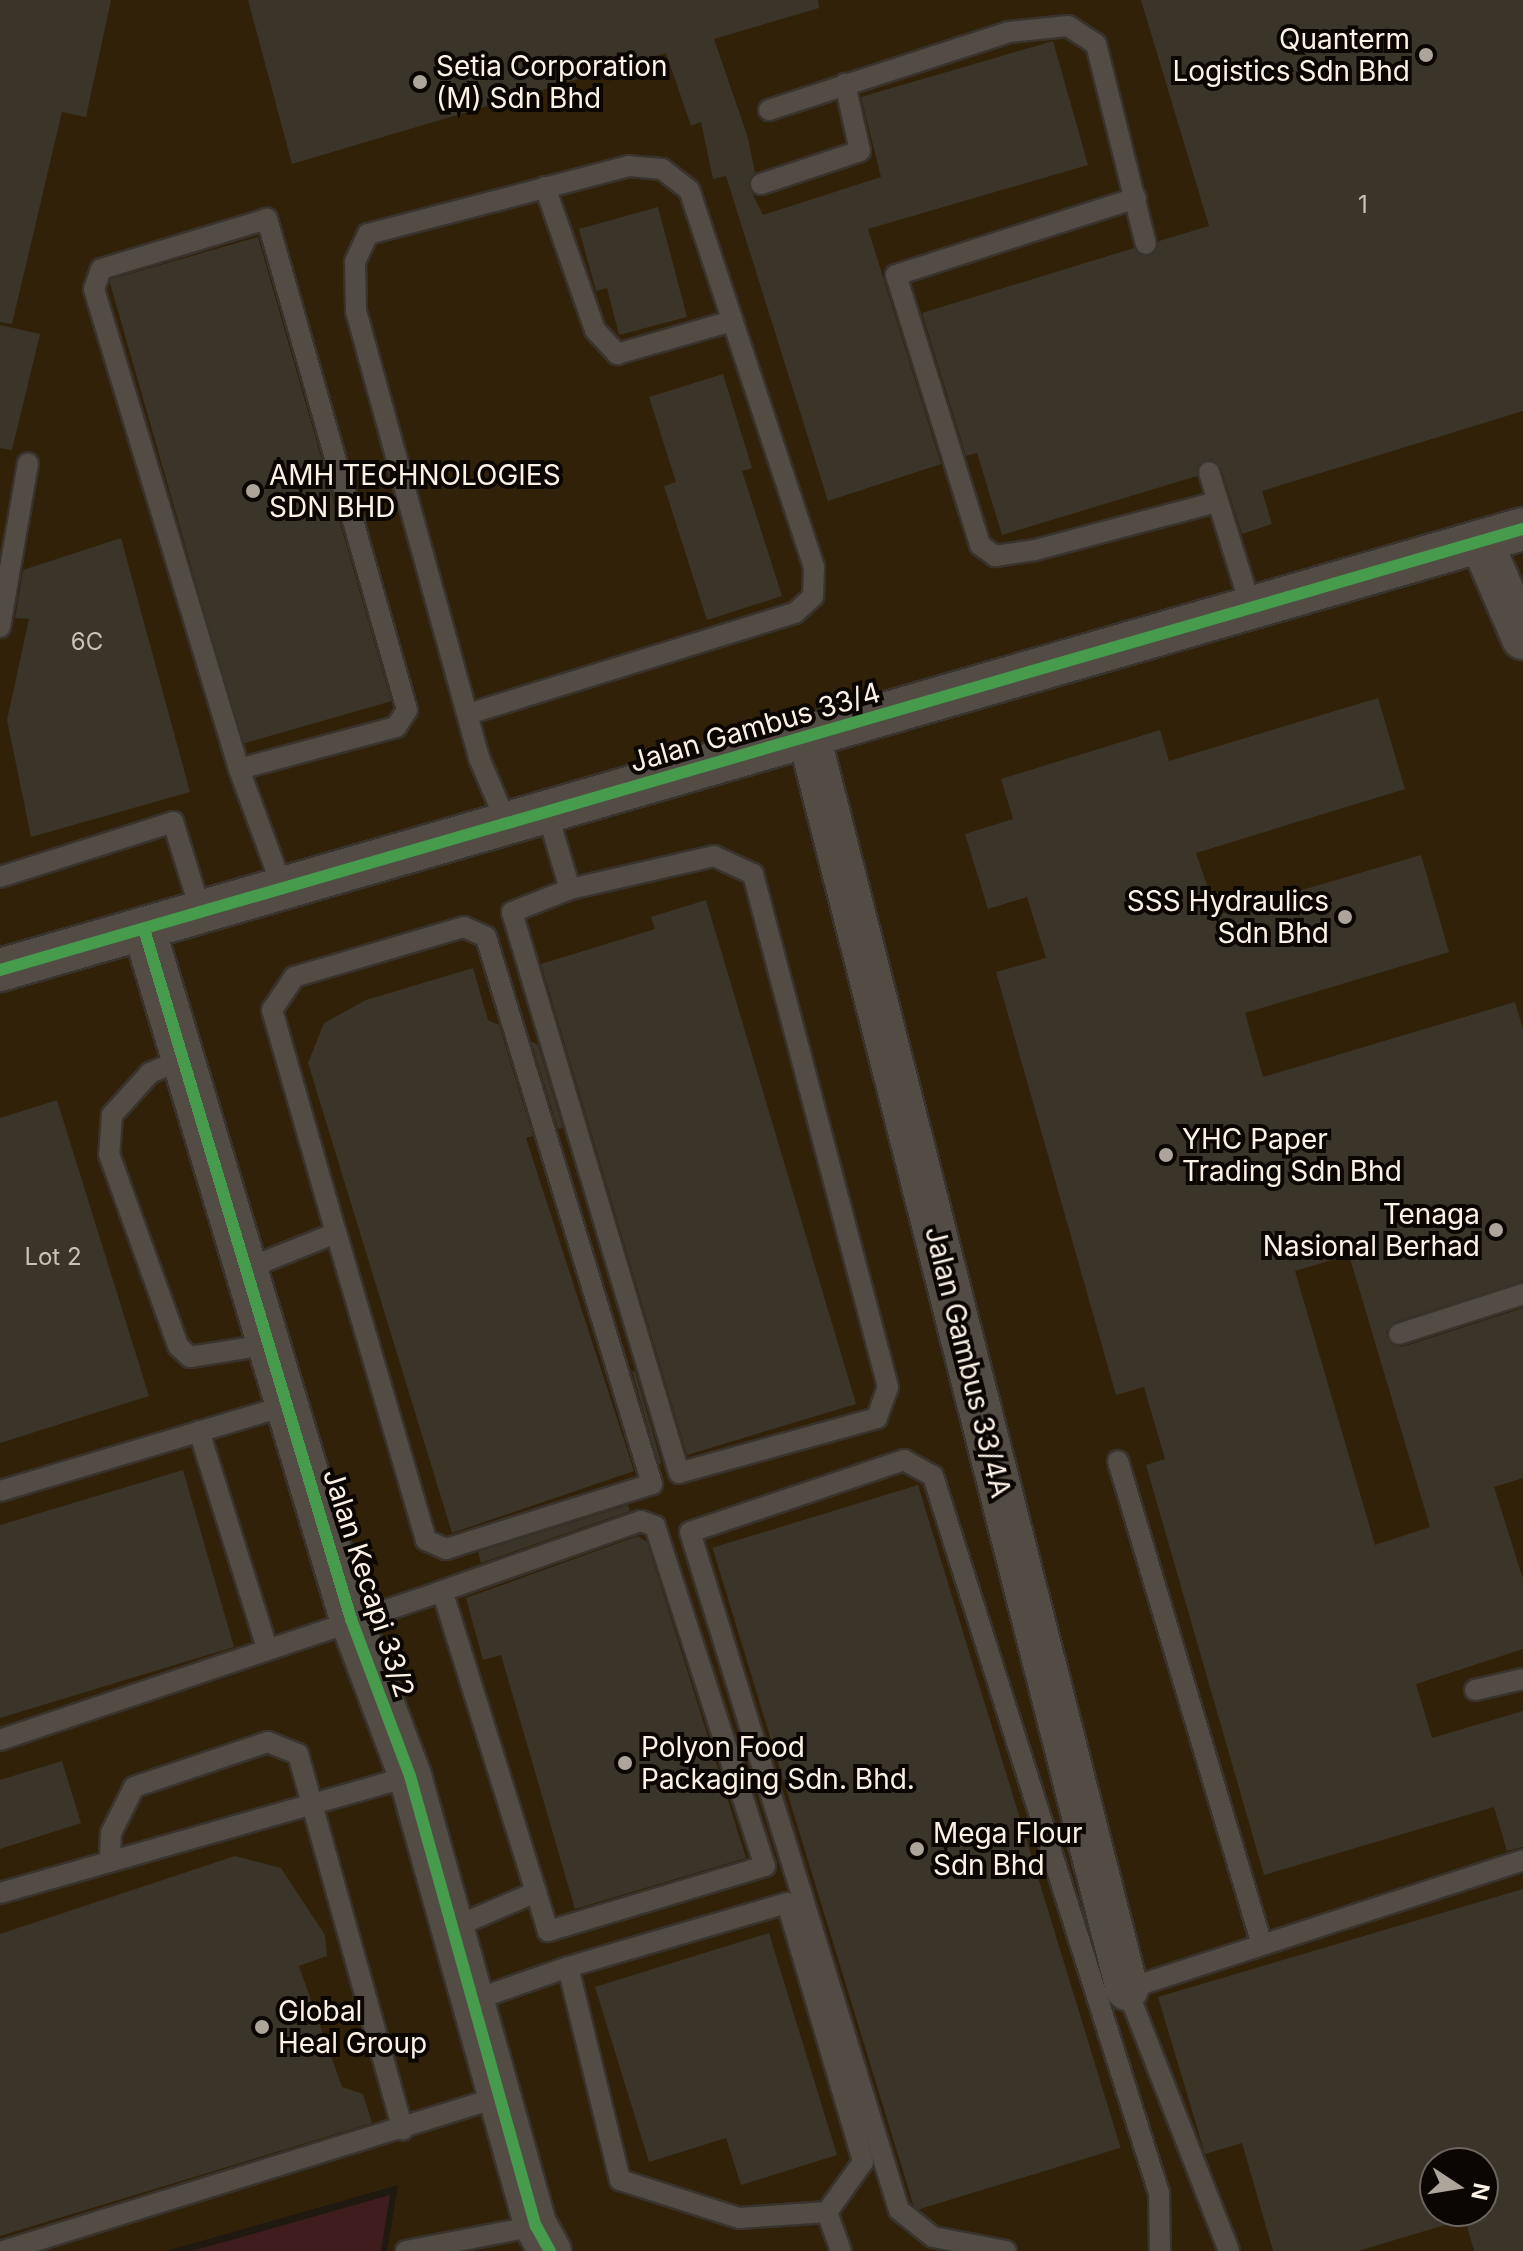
<!DOCTYPE html>
<html>
<head>
<meta charset="utf-8">
<style>
  body { margin:0 }
  #map { position:relative; width:1523px; height:2251px; overflow:hidden; background:#20190f; font-family:Inter,sans-serif }
  div>[style] { position:absolute }
  .built>* { inset:0; background:#312109 }
  .green>* { inset:0; background:#3f1d1f }
  .building>* { inset:0; background:#3a3528; transform-origin:0 0 }
  .roads { filter:drop-shadow(2px 0 #39332d) drop-shadow(-2px 0 #39332d) drop-shadow(0 2px #39332d) drop-shadow(0 -2px #39332d) }
  .lane>* { height:20px; margin:-10px; padding:0 10px; transform-origin:10px; border-radius:10px; background:#524c45 }
  .street>* { height:42px; margin:-21px; padding:0 21px; transform-origin:21px; border-radius:21px; background:#524c45 }
  .cycleway>* { height:12px; margin:-6px; padding:0 6px; transform-origin:6px; border-radius:6px; background:#469c4c }
  .dots>* { width:22px; height:22px; translate:-50% -50%; box-sizing:border-box; border:4px solid #0c0602; border-radius:50% }
  span { translate:-50% -50%; white-space:nowrap; text-align:center; line-height:1.15; -webkit-text-stroke:8px #0c0602; paint-order:stroke }
  .number-label { font-size:24px; color:#cbc2b6 }
  .number-label span { -webkit-text-stroke-width:0 }
  .poi-label { font-size:28px; color:#fbf1e5 }
  .right { translate:-100% -50%; text-align:right }
  .left { translate:0 -50%; text-align:left }
  .street-label { font-size:28px; color:#fbf1e5 }
  .north { position:absolute; left:1419px; top:2147px; width:80px; height:80px; box-sizing:border-box; background:#0c0602; border:2px solid #6c645d; border-radius:50%; rotate:102deg; font-size:22px; font-weight:700; line-height:32px; text-align:center; color:#fbf1e5 }
  .north::after { content:''; display:block; margin:auto; width:28px; height:36px; background:#aea59a; clip-path:polygon(50% 0,100% 100%,50% 72%,0 100%) }
</style>
</head>
<body>
<div id="map">
  <div class="built">
    <i style="clip-path:polygon(evenodd,0 0,1523px 0,1523px 2251px,387px 2251px,398px 2185px,166px 2251px,0 2251px,0 0,1435px 2163px,1483px 2163px,1483px 2211px,1435px 2211px,1435px 2163px)"></i>
  </div>
  <div class="green">
    <i style="clip-path:polygon(390px 2195px,381px 2251px,192px 2251px)"></i>
  </div>
  <div class="building">
    <i style="clip-path:polygon(0 0,111px 0,86px 117px,62px 112px,12px 324px,0 322px)"></i>
    <i style="clip-path:polygon(248px 0,818px 0,819px 8px,714px 39px,748px 138px,755px 173px,749px 187px,763px 215px,881px 177px,861px 97px,1053px 41px,1088px 165px,868px 229px,941px 464px,828px 501px,726px 176px,713px 179px,701px 122px,691px 126px,666px 53px,292px 164px)"></i>
    <i style="clip-path:polygon(1141px 0,1523px 0,1523px 411px,1262px 491px,1272px 524px,1242px 534px,1221px 468px,1211px 459px,1199px 464px,1197px 476px,1002px 535px,977px 453px,966px 456px,922px 313px,1134px 248px,1150px 256px,1159px 241px,1209px 226px)"></i>
    <i style="clip-path:polygon(658px 207px,687px 317px,619px 335px,607px 288px,596px 291px,579px 229px)"></i>
    <i style="left:258px;top:237px;width:483px;height:155px;rotate:74deg"></i>
    <i style="clip-path:polygon(0 325px,40px 334px,12px 450px,0 448px)"></i>
    <i style="clip-path:polygon(723px 374px,752px 468px,742px 471px,782px 596px,707px 620px,664px 486px,676px 482px,649px 397px)"></i>
    <i style="clip-path:polygon(121px 538px,190px 792px,31px 837px,7px 720px,29px 619px,15px 618px,23px 570px)"></i>
    <i style="clip-path:polygon(evenodd,1378px 698px,1405px 789px,1196px 853px,1217px 915px,1421px 855px,1449px 952px,1245px 1013px,1263px 1077px,1515px 1002px,1523px 1029px,1523px 1281px,1395px 1322px,1386px 1332px,1391px 1344px,1402px 1347px,1523px 1308px,1523px 1478px,1494px 1487px,1523px 1579px,1523px 1649px,1416px 1684px,1432px 1738px,1523px 1711px,1523px 1847px,1507px 1851px,1494px 1807px,1264px 1875px,1146px 1465px,1165px 1459px,1144px 1387px,1116px 1395px,996px 972px,1046px 958px,1027px 897px,988px 909px,965px 834px,1013px 819px,1001px 779px,1160px 730px,1169px 761px,1378px 698px,1349px 1255px,1430px 1527px,1375px 1545px,1295px 1271px,1349px 1255px)"></i>
    <i style="clip-path:polygon(706px 900px,856px 1404px,687px 1455px,541px 964px,655px 929px,651px 917px)"></i>
    <i style="clip-path:polygon(473px 968px,488px 1020px,499px 1025px,533px 1136px,526px 1138px,634px 1471px,452px 1533px,308px 1063px,324px 1023px,366px 1000px)"></i>
    <i style="clip-path:polygon(531px 1041px,538px 1045px,563px 1128px,558px 1129px)"></i>
    <i style="clip-path:polygon(57px 1100px,149px 1396px,0 1443px,0 1118px)"></i>
    <i style="left:635px;top:1371px;width:96px;height:3px;rotate:74deg"></i>
    <i style="clip-path:polygon(183px 1470px,234px 1647px,0 1718px,0 1525px)"></i>
    <i style="left:918px;top:1485px;width:693px;height:215px;rotate:73deg"></i>
    <i style="clip-path:polygon(628px 1505px,630px 1511px,481px 1563px,478px 1552px)"></i>
    <i style="clip-path:polygon(638px 1536px,647px 1542px,746px 1858px,575px 1909px,501px 1655px,483px 1660px,466px 1598px)"></i>
    <i style="clip-path:polygon(62px 1761px,81px 1823px,0 1849px,0 1780px)"></i>
    <i style="clip-path:polygon(235px 1856px,281px 1868px,325px 1935px,327px 1956px,299px 1966px,342px 2087px,363px 2094px,372px 2123px,0 2236px,0 1934px)"></i>
    <i style="clip-path:polygon(evenodd,1523px 1889px,1523px 2251px,1474px 2251px,1465px 2219px,1358px 2251px,1273px 2251px,1242px 2143px,1205px 2154px,1158px 1997px,1523px 1889px,1435px 2163px,1483px 2163px,1483px 2211px,1435px 2211px,1435px 2163px)"></i>
    <i style="clip-path:polygon(769px 1933px,837px 2155px,741px 2185px,726px 2138px,649px 2162px,595px 1987px)"></i>
  </div>
  <div class="roads">
    <div class="lane">
      <i style="left:769px;top:110px;width:252px;rotate:-18deg"></i>
      <i style="left:1009px;top:32px;width:59px;rotate:-5.8deg"></i>
      <i style="left:1068px;top:26px;width:33px;rotate:33deg"></i>
      <i style="left:1096px;top:44px;width:206px;rotate:76deg"></i>
      <i style="left:761px;top:184px;width:104px;rotate:-18.4deg"></i>
      <i style="left:860px;top:151px;width:69px;rotate:-102.6deg"></i>
      <i style="left:545px;top:187px;width:151px;rotate:70.7deg"></i>
      <i style="left:595px;top:330px;width:33px;rotate:47deg"></i>
      <i style="left:617px;top:354px;width:120px;rotate:-16deg"></i>
      <i style="left:1136px;top:198px;width:252px;rotate:162.2deg"></i>
      <i style="left:896px;top:275px;width:283px;rotate:72.7deg"></i>
      <i style="left:980px;top:545px;width:19px;rotate:36deg"></i>
      <i style="left:995px;top:556px;width:40px;rotate:-8.5deg"></i>
      <i style="left:1035px;top:550px;width:188px;rotate:-14.8deg"></i>
      <i style="left:1209px;top:472px;width:142px;rotate:72.8deg"></i>
      <i style="left:0;top:627px;width:166px;rotate:-80.3deg"></i>
      <i style="left:468px;top:714px;width:342px;rotate:-17.2deg"></i>
      <i style="left:795px;top:613px;width:25px;rotate:-43deg"></i>
      <i style="left:813px;top:596px;width:29px;rotate:-88deg"></i>
      <i style="left:814px;top:567px;width:397px;rotate:-108.3deg"></i>
      <i style="left:689px;top:190px;width:34px;rotate:-142deg"></i>
      <i style="left:662px;top:169px;width:33px;rotate:-175deg"></i>
      <i style="left:629px;top:166px;width:270px;rotate:165.4deg"></i>
      <i style="left:368px;top:234px;width:31px;rotate:115deg"></i>
      <i style="left:355px;top:262px;width:49px;rotate:88.8deg"></i>
      <i style="left:356px;top:311px;width:464px;rotate:74.6deg"></i>
      <i style="left:479px;top:758px;width:72px;rotate:67deg"></i>
      <i style="left:239px;top:769px;width:163px;rotate:-15deg"></i>
      <i style="left:396px;top:727px;width:20px;rotate:-57deg"></i>
      <i style="left:407px;top:710px;width:511px;rotate:-105.91deg"></i>
      <i style="left:267px;top:219px;width:173px;rotate:163.2deg"></i>
      <i style="left:101px;top:269px;width:21px;rotate:109deg"></i>
      <i style="left:94px;top:289px;width:501px;rotate:73.19deg"></i>
      <i style="left:239px;top:769px;width:128px;rotate:69.9deg"></i>
      <i style="left:547px;top:812px;width:80px;rotate:73.4deg"></i>
      <i style="left:570px;top:889px;width:148px;rotate:-12.9deg"></i>
      <i style="left:714px;top:856px;width:43px;rotate:24.8deg"></i>
      <i style="left:753px;top:874px;width:530px;rotate:75.26deg"></i>
      <i style="left:888px;top:1387px;width:33px;rotate:110deg"></i>
      <i style="left:877px;top:1418px;width:205px;rotate:164.5deg"></i>
      <i style="left:679px;top:1473px;width:585px;rotate:-106.58deg"></i>
      <i style="left:512px;top:912px;width:62px;rotate:-21.6deg"></i>
      <i style="left:0;top:877px;width:182px;rotate:-17.6deg"></i>
      <i style="left:173px;top:822px;width:94px;rotate:72.7deg"></i>
      <i style="left:183px;top:1059px;width:36px;rotate:157deg"></i>
      <i style="left:150px;top:1073px;width:57px;rotate:132.1deg"></i>
      <i style="left:112px;top:1115px;width:39px;rotate:94deg"></i>
      <i style="left:109px;top:1154px;width:204px;rotate:70.2deg"></i>
      <i style="left:178px;top:1346px;width:16px;rotate:43deg"></i>
      <i style="left:190px;top:1357px;width:77px;rotate:-9deg"></i>
      <i style="left:246px;top:1269px;width:97px;rotate:-21.8deg"></i>
      <i style="left:336px;top:1233px;width:232px;rotate:-106deg"></i>
      <i style="left:272px;top:1010px;width:40px;rotate:-56deg"></i>
      <i style="left:294px;top:977px;width:177px;rotate:-16.4deg"></i>
      <i style="left:464px;top:927px;width:24px;rotate:24deg"></i>
      <i style="left:486px;top:937px;width:572px;rotate:73.12deg"></i>
      <i style="left:652px;top:1484px;width:216px;rotate:162.5deg"></i>
      <i style="left:446px;top:1549px;width:22px;rotate:-156deg"></i>
      <i style="left:426px;top:1540px;width:320px;rotate:-106.3deg"></i>
      <i style="left:1399px;top:1334px;width:130px;rotate:-17.9deg"></i>
      <i style="left:199px;top:1431px;width:227px;rotate:72.6deg"></i>
      <i style="left:1118px;top:1461px;width:505px;rotate:73.43deg"></i>
      <i style="left:0;top:1491px;width:298px;rotate:-16.6deg"></i>
      <i style="left:1475px;top:1690px;width:49px;rotate:-12.9deg"></i>
      <i style="left:0;top:1740px;width:466px;rotate:-18.6deg"></i>
      <i style="left:110px;top:1859px;width:26px;rotate:-88deg"></i>
      <i style="left:111px;top:1833px;width:51px;rotate:-63.4deg"></i>
      <i style="left:134px;top:1787px;width:141px;rotate:-18.6deg"></i>
      <i style="left:268px;top:1742px;width:32px;rotate:22deg"></i>
      <i style="left:298px;top:1754px;width:390px;rotate:74.4deg"></i>
      <i style="left:0;top:1893px;width:426px;rotate:-15.9deg"></i>
      <i style="left:787px;top:1903px;width:270px;rotate:73.6deg"></i>
      <i style="left:863px;top:2162px;width:62px;rotate:125.8deg"></i>
      <i style="left:827px;top:2212px;width:88px;rotate:176.1deg"></i>
      <i style="left:739px;top:2218px;width:125px;rotate:-162.3deg"></i>
      <i style="left:620px;top:2180px;width:219px;rotate:-103.7deg"></i>
      <i style="left:568px;top:1967px;width:228px;rotate:-16.3deg"></i>
      <i style="left:450px;top:1929px;width:94px;rotate:-23.3deg"></i>
      <i style="left:536px;top:1892px;width:315px;rotate:-107.3deg"></i>
      <i style="left:442px;top:1591px;width:211px;rotate:-19.4deg"></i>
      <i style="left:641px;top:1521px;width:15px;rotate:20deg"></i>
      <i style="left:655px;top:1526px;width:357px;rotate:72.1deg"></i>
      <i style="left:765px;top:1866px;width:227px;rotate:163.3deg"></i>
      <i style="left:548px;top:1931px;width:41px;rotate:-107.1deg"></i>
      <i style="left:471px;top:2001px;width:103px;rotate:-19.3deg"></i>
      <i style="left:827px;top:2212px;width:41px;rotate:70.3deg"></i>
      <i style="left:3px;top:2251px;width:519px;rotate:-17.25deg"></i>
      <i style="left:406px;top:2251px;width:132px;rotate:-10.9deg"></i>
      <i style="left:1006px;top:2251px;width:74px;rotate:-169.1deg"></i>
      <i style="left:933px;top:2237px;width:43px;rotate:-141.5deg"></i>
      <i style="left:899px;top:2210px;width:709px;rotate:-107.13deg"></i>
      <i style="left:690px;top:1532px;width:226px;rotate:-18.6deg"></i>
      <i style="left:904px;top:1460px;width:33px;rotate:29deg"></i>
      <i style="left:933px;top:1476px;width:752px;rotate:72.51deg"></i>
      <i style="left:1159px;top:2193px;width:58px;rotate:89deg"></i>
      <i style="left:1229px;top:2251px;width:281px;rotate:-111.3deg"></i>
      <i style="left:1127px;top:1989px;width:416px;rotate:-18deg"></i>
    </div>
    <div class="street">
      <i style="left:1481px;top:541px;width:106px;rotate:66.6deg"></i>
      <i style="left:809px;top:736px;width:1293px;rotate:75.76deg"></i>
      <i style="left:144px;top:929px;width:720px;rotate:73.3deg"></i>
      <i style="left:351px;top:1619px;width:168px;rotate:69.4deg"></i>
      <i style="left:410px;top:1776px;width:467px;rotate:74.4deg"></i>
      <i style="left:536px;top:2226px;width:29px;rotate:61deg"></i>
      <i style="left:0;top:970px;width:1586px;rotate:-16.15deg"></i>
    </div>
  </div>
  <div class="cycleway">
    <i style="left:144px;top:929px;width:720px;rotate:73.3deg"></i>
    <i style="left:351px;top:1619px;width:168px;rotate:69.4deg"></i>
    <i style="left:410px;top:1776px;width:467px;rotate:74.4deg"></i>
    <i style="left:536px;top:2226px;width:29px;rotate:61deg"></i>
    <i style="left:0;top:970px;width:1586px;rotate:-16.15deg"></i>
  </div>
  <div class="dots">
    <i style="left:1426px;top:55px;background:#aea59a"></i>
    <i style="left:420px;top:82px;background:#aea59a"></i>
    <i style="left:253px;top:491px;background:#aea59a"></i>
    <i style="left:1345px;top:917px;background:#aea59a"></i>
    <i style="left:1166px;top:1155px;background:#aea59a"></i>
    <i style="left:1496px;top:1230px;background:#aea59a"></i>
    <i style="left:625px;top:1763px;background:#aea59a"></i>
    <i style="left:917px;top:1849px;background:#aea59a"></i>
    <i style="left:262px;top:2027px;background:#aea59a"></i>
  </div>
  <div class="number-label">
    <span style="left:1363px;top:205px">1</span>
    <span style="left:87px;top:642px">6C</span>
    <span style="left:53px;top:1257px">Lot 2</span>
  </div>
  <div class="poi-label">
    <span class="right" style="left:1410px;top:55px">Quanterm<br>Logistics Sdn Bhd</span>
    <span class="left" style="left:436px;top:82px">Setia Corporation<br>(M) Sdn Bhd</span>
    <span class="left" style="left:269px;top:491px">AMH TECHNOLOGIES<br>SDN BHD</span>
    <span class="right" style="left:1329px;top:917px">SSS Hydraulics<br>Sdn Bhd</span>
    <span class="left" style="left:1182px;top:1155px">YHC Paper<br>Trading Sdn Bhd</span>
    <span class="right" style="left:1480px;top:1230px">Tenaga<br>Nasional Berhad</span>
    <span class="left" style="left:641px;top:1763px">Polyon Food<br>Packaging Sdn. Bhd.</span>
    <span class="left" style="left:933px;top:1849px">Mega Flour<br>Sdn Bhd</span>
    <span class="left" style="left:278px;top:2027px">Global<br>Heal Group</span>
  </div>
  <div class="street-label">
    <span style="left:755px;top:727px;rotate:-16deg">Jalan Gambus 33/4</span>
    <span style="left:968px;top:1362px;rotate:76deg">Jalan Gambus 33/4A</span>
    <span style="left:369px;top:1583px;rotate:72deg">Jalan Kecapi 33/2</span>
  </div>
  <div class="north">N</div>
</div>
</body>
</html>
